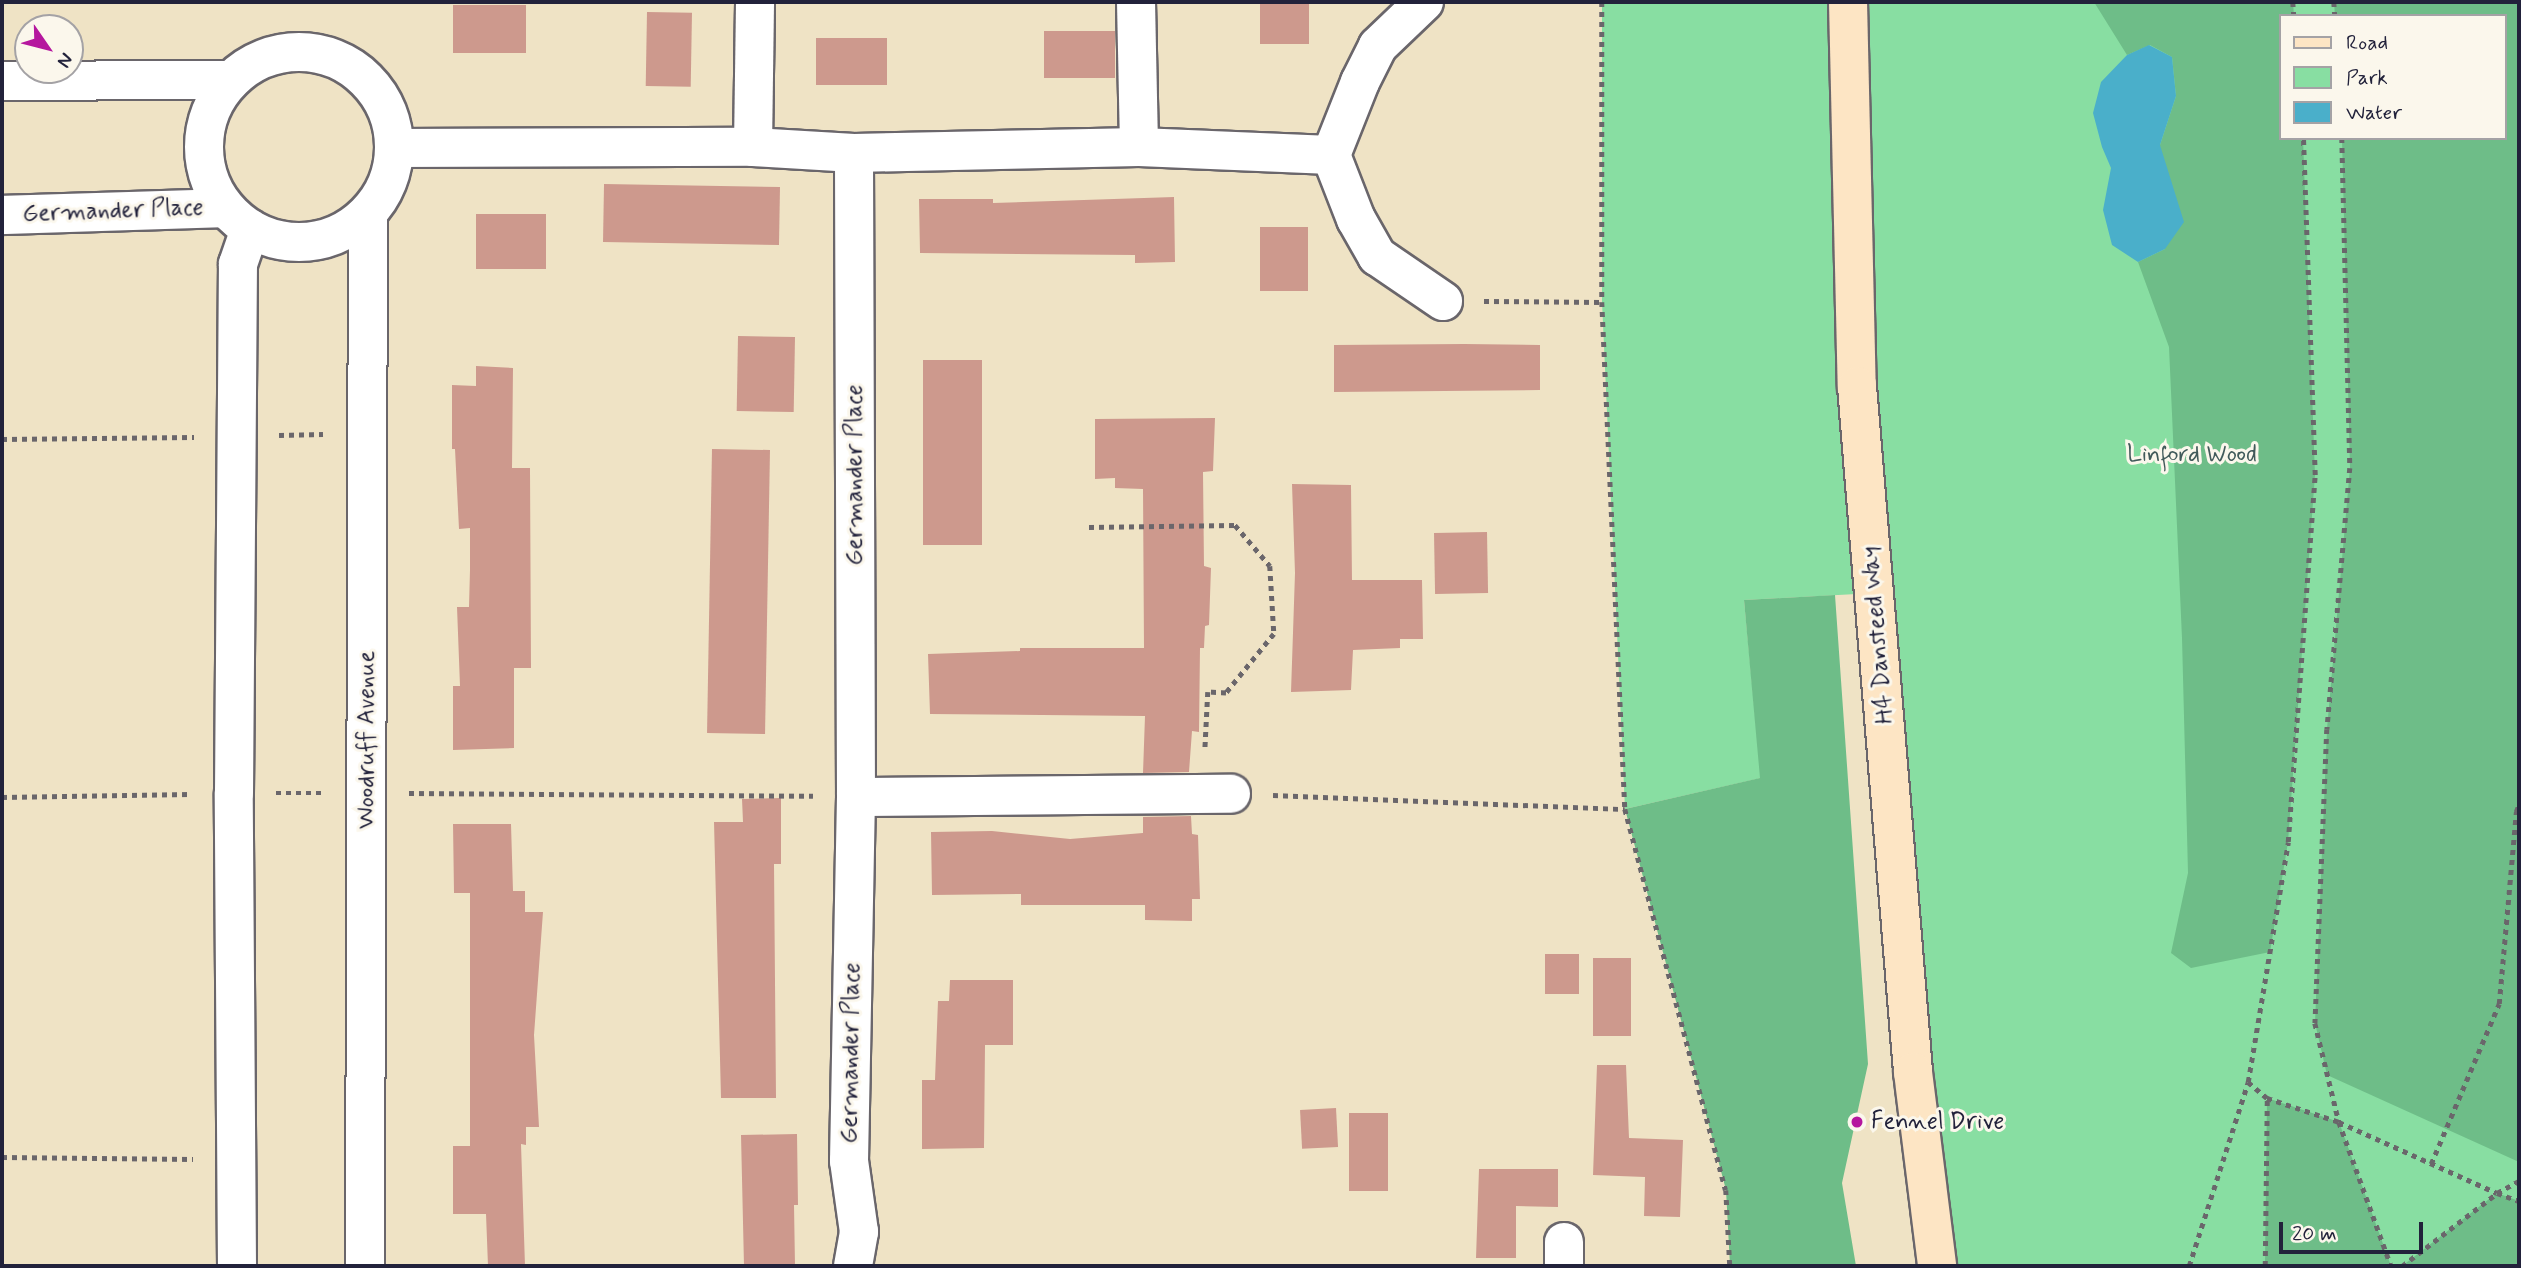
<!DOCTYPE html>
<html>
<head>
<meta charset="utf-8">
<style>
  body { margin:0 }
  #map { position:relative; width:2521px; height:1268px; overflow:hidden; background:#efe3c5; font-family:Mynerve,sans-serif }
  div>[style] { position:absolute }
  .green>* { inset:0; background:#88dea2 }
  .forest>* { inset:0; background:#6ebd88 }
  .water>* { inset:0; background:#4aafca }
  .building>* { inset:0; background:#cd998d; transform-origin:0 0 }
  .path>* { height:4.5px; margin-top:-2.25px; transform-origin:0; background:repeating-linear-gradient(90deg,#6a666b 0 5px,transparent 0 10px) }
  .roads { filter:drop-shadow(2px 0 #6a666b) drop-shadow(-2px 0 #6a666b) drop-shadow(0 2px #6a666b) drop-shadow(0 -2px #6a666b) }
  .street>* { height:38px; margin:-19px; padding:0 19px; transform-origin:19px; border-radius:19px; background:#fff }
  .street>.ring { margin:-19px; padding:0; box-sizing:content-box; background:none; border:38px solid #fff; border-radius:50% }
  .secondary>* { height:38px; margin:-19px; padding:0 19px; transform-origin:19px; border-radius:19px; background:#fde5c4 }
  .dots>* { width:19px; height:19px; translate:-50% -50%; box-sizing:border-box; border:4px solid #fbf7ec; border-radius:50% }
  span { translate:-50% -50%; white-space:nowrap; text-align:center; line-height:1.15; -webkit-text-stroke:6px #fbf7ec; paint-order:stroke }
  .street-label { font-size:24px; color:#22223b }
  .park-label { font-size:24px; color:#415a5a }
  .poi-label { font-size:24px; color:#22223b }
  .left { translate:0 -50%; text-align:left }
  .frame { position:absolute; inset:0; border:4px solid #22223b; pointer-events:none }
  .legend { position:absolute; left:2279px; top:14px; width:228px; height:126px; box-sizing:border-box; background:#fbf7ec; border:2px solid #a4a2a5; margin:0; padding:9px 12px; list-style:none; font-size:21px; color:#22223b }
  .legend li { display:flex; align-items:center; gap:14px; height:35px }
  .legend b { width:35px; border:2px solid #a4a2a5 }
  .north { position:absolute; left:14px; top:14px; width:70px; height:70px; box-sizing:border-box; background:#fbf7ec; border:2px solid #a4a2a5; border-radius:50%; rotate:125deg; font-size:19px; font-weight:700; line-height:28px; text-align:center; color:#22223b }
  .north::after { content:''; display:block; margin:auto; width:24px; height:32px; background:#b5179e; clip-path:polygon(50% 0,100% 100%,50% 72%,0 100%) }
  .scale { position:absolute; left:2279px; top:1222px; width:144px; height:32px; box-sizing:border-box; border:4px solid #22223b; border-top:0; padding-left:9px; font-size:21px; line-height:24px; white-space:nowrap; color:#22223b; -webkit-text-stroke:5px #fbf7ec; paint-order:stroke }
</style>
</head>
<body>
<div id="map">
  <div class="green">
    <i style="clip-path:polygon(evenodd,1602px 2px,2519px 2px,2519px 1266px,1937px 1266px,1875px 593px,1744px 600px,1761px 778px,1625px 809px,1602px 302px,1602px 2px,2281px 16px,2505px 16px,2505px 138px,2281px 138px,2281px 16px)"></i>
  </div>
  <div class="forest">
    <i style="clip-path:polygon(2094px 2px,2293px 2px,2294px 16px,2281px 16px,2281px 138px,2303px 138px,2315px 475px,2288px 842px,2270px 952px,2191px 968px,2171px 953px,2188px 873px,2182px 638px,2169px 347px,2138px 262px,2165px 249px,2160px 145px,2176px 96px,2172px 57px,2150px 45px,2127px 55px)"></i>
    <i style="clip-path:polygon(2334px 2px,2519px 2px,2519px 1162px,2327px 1075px,2315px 1023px,2327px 729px,2350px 468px,2342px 138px,2505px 138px,2505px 16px,2335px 16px)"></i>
    <i style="clip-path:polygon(1835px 595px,1868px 1064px,1842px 1183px,1856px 1266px,1730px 1266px,1726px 1190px,1625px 809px,1760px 778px,1744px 600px)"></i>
    <i style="clip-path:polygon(2267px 1098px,2339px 1122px,2391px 1266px,2265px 1266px)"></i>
    <i style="clip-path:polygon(2497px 1193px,2519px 1201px,2519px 1266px,2402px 1266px)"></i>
  </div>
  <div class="water">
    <i style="clip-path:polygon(2149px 45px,2172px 57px,2176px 96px,2160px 145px,2184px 222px,2165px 249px,2138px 262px,2112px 245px,2103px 210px,2111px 168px,2102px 147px,2093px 113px,2101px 82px,2127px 55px)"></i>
  </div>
  <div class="building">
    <i style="left:1260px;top:2px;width:49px;height:42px"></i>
    <i style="left:453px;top:5px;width:73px;height:48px"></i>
    <i style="left:647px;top:12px;width:45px;height:74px;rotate:1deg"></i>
    <i style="left:1044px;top:31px;width:71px;height:47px"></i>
    <i style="left:887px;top:38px;width:47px;height:71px;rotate:90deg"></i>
    <i style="left:780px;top:187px;width:58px;height:176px;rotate:91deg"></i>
    <i style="clip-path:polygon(1174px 197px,1175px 262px,1135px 263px,1135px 255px,920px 253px,919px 199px,993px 199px,993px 203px)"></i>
    <i style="left:476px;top:214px;width:70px;height:55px"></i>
    <i style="left:1308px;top:227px;width:64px;height:48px;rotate:90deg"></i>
    <i style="left:795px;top:337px;width:75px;height:57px;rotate:91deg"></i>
    <i style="clip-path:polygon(1464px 344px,1540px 345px,1540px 390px,1334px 392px,1334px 345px)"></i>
    <i style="left:923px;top:360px;width:59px;height:185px"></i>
    <i style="clip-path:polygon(476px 366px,513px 368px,512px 468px,530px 468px,531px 668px,514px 668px,514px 748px,453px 750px,453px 686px,460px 686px,457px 607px,469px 607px,470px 570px,470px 528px,459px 529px,455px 449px,452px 449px,452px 385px,476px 386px)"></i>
    <i style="clip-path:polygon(1215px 418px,1213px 471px,1203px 472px,1204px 566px,1211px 568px,1209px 625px,1205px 626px,1204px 648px,1200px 648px,1199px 732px,1192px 731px,1189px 772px,1143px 773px,1145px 716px,930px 714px,928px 654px,1020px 651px,1020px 648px,1144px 648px,1143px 489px,1115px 488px,1115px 478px,1095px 479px,1095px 419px)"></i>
    <i style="left:712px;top:449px;width:58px;height:284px;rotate:1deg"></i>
    <i style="clip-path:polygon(1292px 484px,1351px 485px,1352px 580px,1422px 580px,1423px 639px,1400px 639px,1400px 648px,1353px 650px,1351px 690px,1291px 692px,1295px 573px)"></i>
    <i style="left:1487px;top:532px;width:61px;height:53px;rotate:89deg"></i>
    <i style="clip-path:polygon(781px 798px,781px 864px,774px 864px,776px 1098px,721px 1098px,714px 822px,743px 822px,742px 799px)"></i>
    <i style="clip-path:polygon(1191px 816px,1192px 834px,1198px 835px,1200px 899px,1192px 899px,1192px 921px,1145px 920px,1145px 905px,1021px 905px,1021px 894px,932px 895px,931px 832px,992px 831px,1070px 839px,1143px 833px,1143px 817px)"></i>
    <i style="clip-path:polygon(453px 824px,511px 824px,513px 891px,525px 891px,525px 912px,543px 912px,534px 1035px,539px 1127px,526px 1127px,526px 1145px,521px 1144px,525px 1266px,488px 1266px,486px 1214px,453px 1214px,453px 1146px,470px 1146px,470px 893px,454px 893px)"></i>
    <i style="left:1545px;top:954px;width:34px;height:40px"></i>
    <i style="left:1593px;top:958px;width:38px;height:78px"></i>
    <i style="clip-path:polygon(950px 980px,1013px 980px,1013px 1045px,985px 1045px,984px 1148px,922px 1149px,922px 1080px,935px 1080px,938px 1001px,949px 1001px)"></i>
    <i style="clip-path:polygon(1597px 1065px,1626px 1065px,1629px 1138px,1683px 1140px,1680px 1217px,1644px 1216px,1645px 1177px,1593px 1175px)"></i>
    <i style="left:1336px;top:1108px;width:39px;height:36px;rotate:87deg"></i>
    <i style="left:1349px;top:1113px;width:39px;height:78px"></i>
    <i style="clip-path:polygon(797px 1134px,798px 1205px,794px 1205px,795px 1266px,744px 1266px,741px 1135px)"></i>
    <i style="clip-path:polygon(1479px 1169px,1558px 1169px,1558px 1207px,1516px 1206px,1516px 1258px,1476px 1258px)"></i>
  </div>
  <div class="path">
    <i style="left:1602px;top:2px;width:300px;rotate:90deg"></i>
    <i style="left:1602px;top:302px;width:508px;rotate:87.4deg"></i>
    <i style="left:1625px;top:809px;width:394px;rotate:75.2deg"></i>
    <i style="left:1726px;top:1190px;width:76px;rotate:87deg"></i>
    <i style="left:2293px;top:2px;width:14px;rotate:86deg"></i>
    <i style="left:2334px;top:2px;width:14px;rotate:86deg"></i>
    <i style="left:2342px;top:138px;width:330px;rotate:88.6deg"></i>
    <i style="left:2350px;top:468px;width:262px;rotate:95deg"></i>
    <i style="left:2327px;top:729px;width:294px;rotate:92.3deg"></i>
    <i style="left:2315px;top:1023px;width:102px;rotate:76.4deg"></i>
    <i style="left:2339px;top:1122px;width:153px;rotate:70.1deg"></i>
    <i style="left:1484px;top:301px;width:118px;rotate:0.5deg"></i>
    <i style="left:279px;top:435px;width:44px;rotate:-1.3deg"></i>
    <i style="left:2px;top:439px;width:192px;rotate:-0.6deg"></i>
    <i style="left:1089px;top:527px;width:146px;rotate:-0.8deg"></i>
    <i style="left:1235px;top:525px;width:54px;rotate:49.5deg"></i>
    <i style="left:1270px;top:566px;width:68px;rotate:86.6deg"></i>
    <i style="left:1274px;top:634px;width:76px;rotate:129.1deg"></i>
    <i style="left:1226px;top:693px;width:18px;rotate:-177deg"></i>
    <i style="left:1208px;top:692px;width:59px;rotate:92.9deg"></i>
    <i style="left:276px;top:793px;width:47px"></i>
    <i style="left:409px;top:793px;width:404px;rotate:0.4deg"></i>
    <i style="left:1273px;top:795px;width:352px;rotate:2.3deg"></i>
    <i style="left:2px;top:797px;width:188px;rotate:-0.9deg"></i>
    <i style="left:2248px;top:1082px;width:25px;rotate:40deg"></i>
    <i style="left:2267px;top:1098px;width:76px;rotate:18.4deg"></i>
    <i style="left:2339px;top:1122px;width:173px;rotate:24.2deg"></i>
    <i style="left:2497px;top:1193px;width:25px;rotate:-29deg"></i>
    <i style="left:2px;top:1157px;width:191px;rotate:0.6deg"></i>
    <i style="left:2431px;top:1164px;width:174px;rotate:-67deg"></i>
    <i style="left:2499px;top:1004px;width:193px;rotate:-84.9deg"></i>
    <i style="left:2516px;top:812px;width:9px;rotate:-69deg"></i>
    <i style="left:2189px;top:1266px;width:193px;rotate:-72.2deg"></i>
    <i style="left:2248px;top:1082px;width:243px;rotate:-80.5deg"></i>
    <i style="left:2288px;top:842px;width:368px;rotate:-85.8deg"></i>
    <i style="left:2315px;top:475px;width:337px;rotate:-92deg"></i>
    <i style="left:2265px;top:1266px;width:168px;rotate:-89.3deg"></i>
    <i style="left:2402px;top:1266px;width:120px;rotate:-37.5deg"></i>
    <i style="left:2497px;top:1193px;width:23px;rotate:20deg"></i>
  </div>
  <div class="roads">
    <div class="street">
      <i style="left:1136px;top:2px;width:145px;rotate:88.8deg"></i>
      <i style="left:1424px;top:2px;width:64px;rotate:136.3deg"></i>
      <i style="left:1378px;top:46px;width:40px;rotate:116.6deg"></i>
      <i style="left:1360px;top:82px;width:79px;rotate:111.7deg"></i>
      <i style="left:1331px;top:155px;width:69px;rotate:68.7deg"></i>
      <i style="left:1356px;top:219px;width:43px;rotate:60.4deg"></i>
      <i style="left:1377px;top:256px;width:80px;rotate:34.3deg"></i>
      <i class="ring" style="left:204px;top:52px;width:152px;height:152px"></i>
      <i style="left:2px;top:81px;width:229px;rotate:-0.3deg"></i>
      <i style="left:753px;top:147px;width:145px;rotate:-89.2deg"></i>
      <i style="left:394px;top:148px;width:359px;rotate:-0.2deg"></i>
      <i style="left:753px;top:147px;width:101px;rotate:3.4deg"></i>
      <i style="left:854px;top:153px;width:285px;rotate:-1.2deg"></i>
      <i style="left:1139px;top:147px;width:192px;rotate:2.4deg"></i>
      <i style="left:2px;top:215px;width:223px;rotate:-1.8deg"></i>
      <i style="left:856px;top:797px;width:375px;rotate:-0.5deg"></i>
      <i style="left:237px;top:1266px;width:473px;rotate:-90.4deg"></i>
      <i style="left:234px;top:793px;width:529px;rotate:-89.57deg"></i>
      <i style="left:238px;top:264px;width:37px;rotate:-71deg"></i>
      <i style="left:365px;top:1266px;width:1052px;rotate:-89.84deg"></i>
      <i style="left:853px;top:1266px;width:35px;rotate:-80deg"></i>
      <i style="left:859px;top:1232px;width:72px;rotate:-98deg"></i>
      <i style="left:849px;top:1161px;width:364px;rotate:-88.9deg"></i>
      <i style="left:856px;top:797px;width:644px;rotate:-90.18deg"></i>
      <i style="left:1564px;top:1266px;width:24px;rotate:-90deg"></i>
    </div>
    <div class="secondary">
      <i style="left:1848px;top:2px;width:384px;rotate:88.7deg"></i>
      <i style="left:1857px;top:386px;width:688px;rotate:85.33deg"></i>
      <i style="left:1913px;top:1072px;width:195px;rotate:82.9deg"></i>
    </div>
  </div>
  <div class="dots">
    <i style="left:1857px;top:1122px;background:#b5179e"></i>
  </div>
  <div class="street-label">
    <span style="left:113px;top:211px;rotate:-2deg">Germander Place</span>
    <span style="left:855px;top:475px;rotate:-90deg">Germander Place</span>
    <span style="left:1878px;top:635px;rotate:-95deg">H4 Dansteed Way</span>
    <span style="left:367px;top:740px;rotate:-90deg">Woodruff Avenue</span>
    <span style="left:851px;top:1053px;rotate:-89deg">Germander Place</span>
  </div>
  <div class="park-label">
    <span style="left:2192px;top:455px">Linford Wood</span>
  </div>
  <div class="poi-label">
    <span class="left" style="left:1871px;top:1122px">Fennel Drive</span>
  </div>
  <div class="frame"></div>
  <ul class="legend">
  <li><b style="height:9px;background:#fde5c4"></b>Road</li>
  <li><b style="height:19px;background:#88dea2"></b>Park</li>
  <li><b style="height:19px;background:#4aafca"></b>Water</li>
  </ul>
  <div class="north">N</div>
  <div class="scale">20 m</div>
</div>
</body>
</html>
